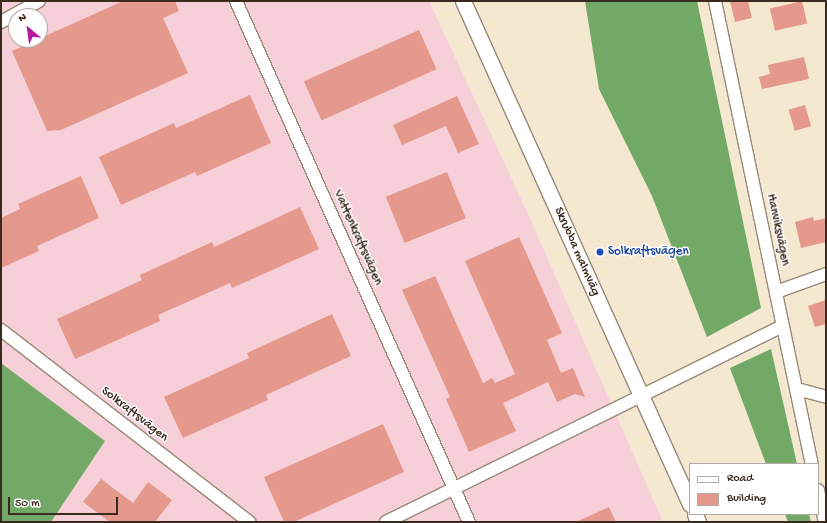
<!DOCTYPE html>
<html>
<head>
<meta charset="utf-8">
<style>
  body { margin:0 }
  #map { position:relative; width:827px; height:523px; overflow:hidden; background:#f4e8d1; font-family:"Gochi Hand",sans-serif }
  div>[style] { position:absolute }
  .built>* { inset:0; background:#f6cfd8 }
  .forest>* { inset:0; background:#73a966 }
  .building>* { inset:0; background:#e4998c; transform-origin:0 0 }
  .roads { filter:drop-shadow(1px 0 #988978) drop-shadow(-1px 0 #988978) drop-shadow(0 1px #988978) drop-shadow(0 -1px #988978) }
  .minor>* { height:12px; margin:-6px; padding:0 6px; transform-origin:6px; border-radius:6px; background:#fff }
  .tertiary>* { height:15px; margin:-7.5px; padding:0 7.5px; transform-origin:7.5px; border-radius:7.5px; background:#fff }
  .dots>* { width:11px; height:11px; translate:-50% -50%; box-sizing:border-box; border:2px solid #fff; border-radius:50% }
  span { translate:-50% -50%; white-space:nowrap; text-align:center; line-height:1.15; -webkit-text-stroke:3px #fff; paint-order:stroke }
  .street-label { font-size:13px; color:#3b2a1e }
  .transit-label { font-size:13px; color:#164399 }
  .left { translate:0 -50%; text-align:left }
  .frame { position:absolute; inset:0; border:2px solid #3b2a1e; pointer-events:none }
  .legend { position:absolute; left:689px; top:463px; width:130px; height:52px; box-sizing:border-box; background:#fff; border:1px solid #b1aaa5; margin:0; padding:5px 7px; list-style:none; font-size:12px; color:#3b2a1e }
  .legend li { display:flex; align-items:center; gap:8px; height:20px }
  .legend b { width:20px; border:1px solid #b1aaa5 }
  .north { position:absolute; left:8px; top:8px; width:40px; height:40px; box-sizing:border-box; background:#fff; border:1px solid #b1aaa5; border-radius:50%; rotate:331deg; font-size:11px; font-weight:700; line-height:16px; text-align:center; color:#3b2a1e }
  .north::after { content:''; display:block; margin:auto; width:14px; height:18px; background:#b5179e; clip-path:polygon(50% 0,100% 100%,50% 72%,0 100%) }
  .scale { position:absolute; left:8px; top:497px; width:110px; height:18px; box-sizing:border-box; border:2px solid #3b2a1e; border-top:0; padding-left:5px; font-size:12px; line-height:14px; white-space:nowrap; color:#3b2a1e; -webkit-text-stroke:3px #fff; paint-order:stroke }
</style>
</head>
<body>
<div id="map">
  <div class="built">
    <i style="clip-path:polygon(evenodd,1px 1px,429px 1px,528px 214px,663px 522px,51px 522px,105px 441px,1px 363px,1px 1px,16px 16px,40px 16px,40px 40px,16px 40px,16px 16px)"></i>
  </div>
  <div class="forest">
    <i style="clip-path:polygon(585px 1px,697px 1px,761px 308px,707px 337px,652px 196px,599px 89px)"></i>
    <i style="clip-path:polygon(771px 349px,797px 464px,766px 464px,730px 368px)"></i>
    <i style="clip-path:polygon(1px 363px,105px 441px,51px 522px,1px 522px)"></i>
    <i style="clip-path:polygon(785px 514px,809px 514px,811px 522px,788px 522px)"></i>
  </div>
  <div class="building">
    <i style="clip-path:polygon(123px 1px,175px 1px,179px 11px,163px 18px,188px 73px,61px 130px,47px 131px,12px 51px)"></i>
    <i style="clip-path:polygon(730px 1px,748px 1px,752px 18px,735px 22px)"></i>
    <i style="left:802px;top:1px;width:23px;height:33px;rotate:77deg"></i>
    <i style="left:419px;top:30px;width:43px;height:126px;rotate:66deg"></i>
    <i style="clip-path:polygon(804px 57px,809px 79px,762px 89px,759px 77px,770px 74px,768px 65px)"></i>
    <i style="clip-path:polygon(250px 95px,271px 143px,197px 176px,195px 172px,121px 205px,99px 157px,174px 123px,176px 128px)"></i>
    <i style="clip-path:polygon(457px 96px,479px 144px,458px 153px,446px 126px,402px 145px,393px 125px)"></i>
    <i style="left:805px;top:105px;width:22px;height:17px;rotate:74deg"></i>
    <i style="left:447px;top:172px;width:50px;height:66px;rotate:68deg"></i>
    <i style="clip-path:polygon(81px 176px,99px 218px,37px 246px,39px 251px,1px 268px,1px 218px,20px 209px,18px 204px)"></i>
    <i style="clip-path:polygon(300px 207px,319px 249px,232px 288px,230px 283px,158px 315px,160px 321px,75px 359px,57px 319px,142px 280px,140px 275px,212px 242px,214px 247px)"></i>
    <i style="clip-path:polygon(813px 217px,814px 221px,826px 218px,826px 242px,801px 248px,795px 222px)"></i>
    <i style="clip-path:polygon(519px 237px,562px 333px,547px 340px,561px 373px,573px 368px,585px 397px,575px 394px,557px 402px,548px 382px,503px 403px,516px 431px,469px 452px,446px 399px,450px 397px,402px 290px,435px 276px,483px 383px,492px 378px,495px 383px,515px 374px,465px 261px)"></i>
    <i style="clip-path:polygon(826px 300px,826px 324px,815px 327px,808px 306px)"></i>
    <i style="clip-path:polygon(332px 314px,351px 356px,266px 395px,268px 400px,183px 438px,164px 397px,249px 358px,247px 353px)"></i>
    <i style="clip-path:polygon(383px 424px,404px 472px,294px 522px,284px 522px,264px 477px)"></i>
    <i style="clip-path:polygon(101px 479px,133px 503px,148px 482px,172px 500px,155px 522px,110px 522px,83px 502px)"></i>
    <i style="clip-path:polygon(609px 507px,616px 522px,576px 522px)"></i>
  </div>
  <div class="roads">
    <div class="minor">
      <i style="left:236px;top:1px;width:571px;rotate:65.91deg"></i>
      <i style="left:715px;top:1px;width:473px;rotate:78.2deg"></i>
      <i style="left:1px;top:22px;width:43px;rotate:-28.9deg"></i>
      <i style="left:776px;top:292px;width:53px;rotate:-19.8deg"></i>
      <i style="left:1px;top:330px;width:314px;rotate:37.7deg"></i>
      <i style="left:797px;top:389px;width:30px;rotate:15deg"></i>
      <i style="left:818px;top:490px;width:33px;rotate:78deg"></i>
      <i style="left:386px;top:522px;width:442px;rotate:-26.3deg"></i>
    </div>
    <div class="tertiary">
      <i style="left:463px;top:1px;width:552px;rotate:65.71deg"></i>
      <i style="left:695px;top:514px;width:9px;rotate:69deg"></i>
    </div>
  </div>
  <div class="dots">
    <i style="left:600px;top:252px;background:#1a4fb4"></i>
  </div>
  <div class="street-label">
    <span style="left:777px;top:230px;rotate:78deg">Hanviksvägen</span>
    <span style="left:357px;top:238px;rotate:66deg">Vattenkraftsvägen</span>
    <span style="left:576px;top:252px;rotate:66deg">Skrubba malmväg</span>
    <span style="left:134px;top:415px;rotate:38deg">Solkraftsvägen</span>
  </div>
  <div class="transit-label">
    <span class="left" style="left:608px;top:252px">Solkraftsvägen</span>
  </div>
  <div class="frame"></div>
  <ul class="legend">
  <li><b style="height:5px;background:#fff"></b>Road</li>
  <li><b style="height:11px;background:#e4998c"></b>Building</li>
  </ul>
  <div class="north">N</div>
  <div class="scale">50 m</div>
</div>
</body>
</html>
